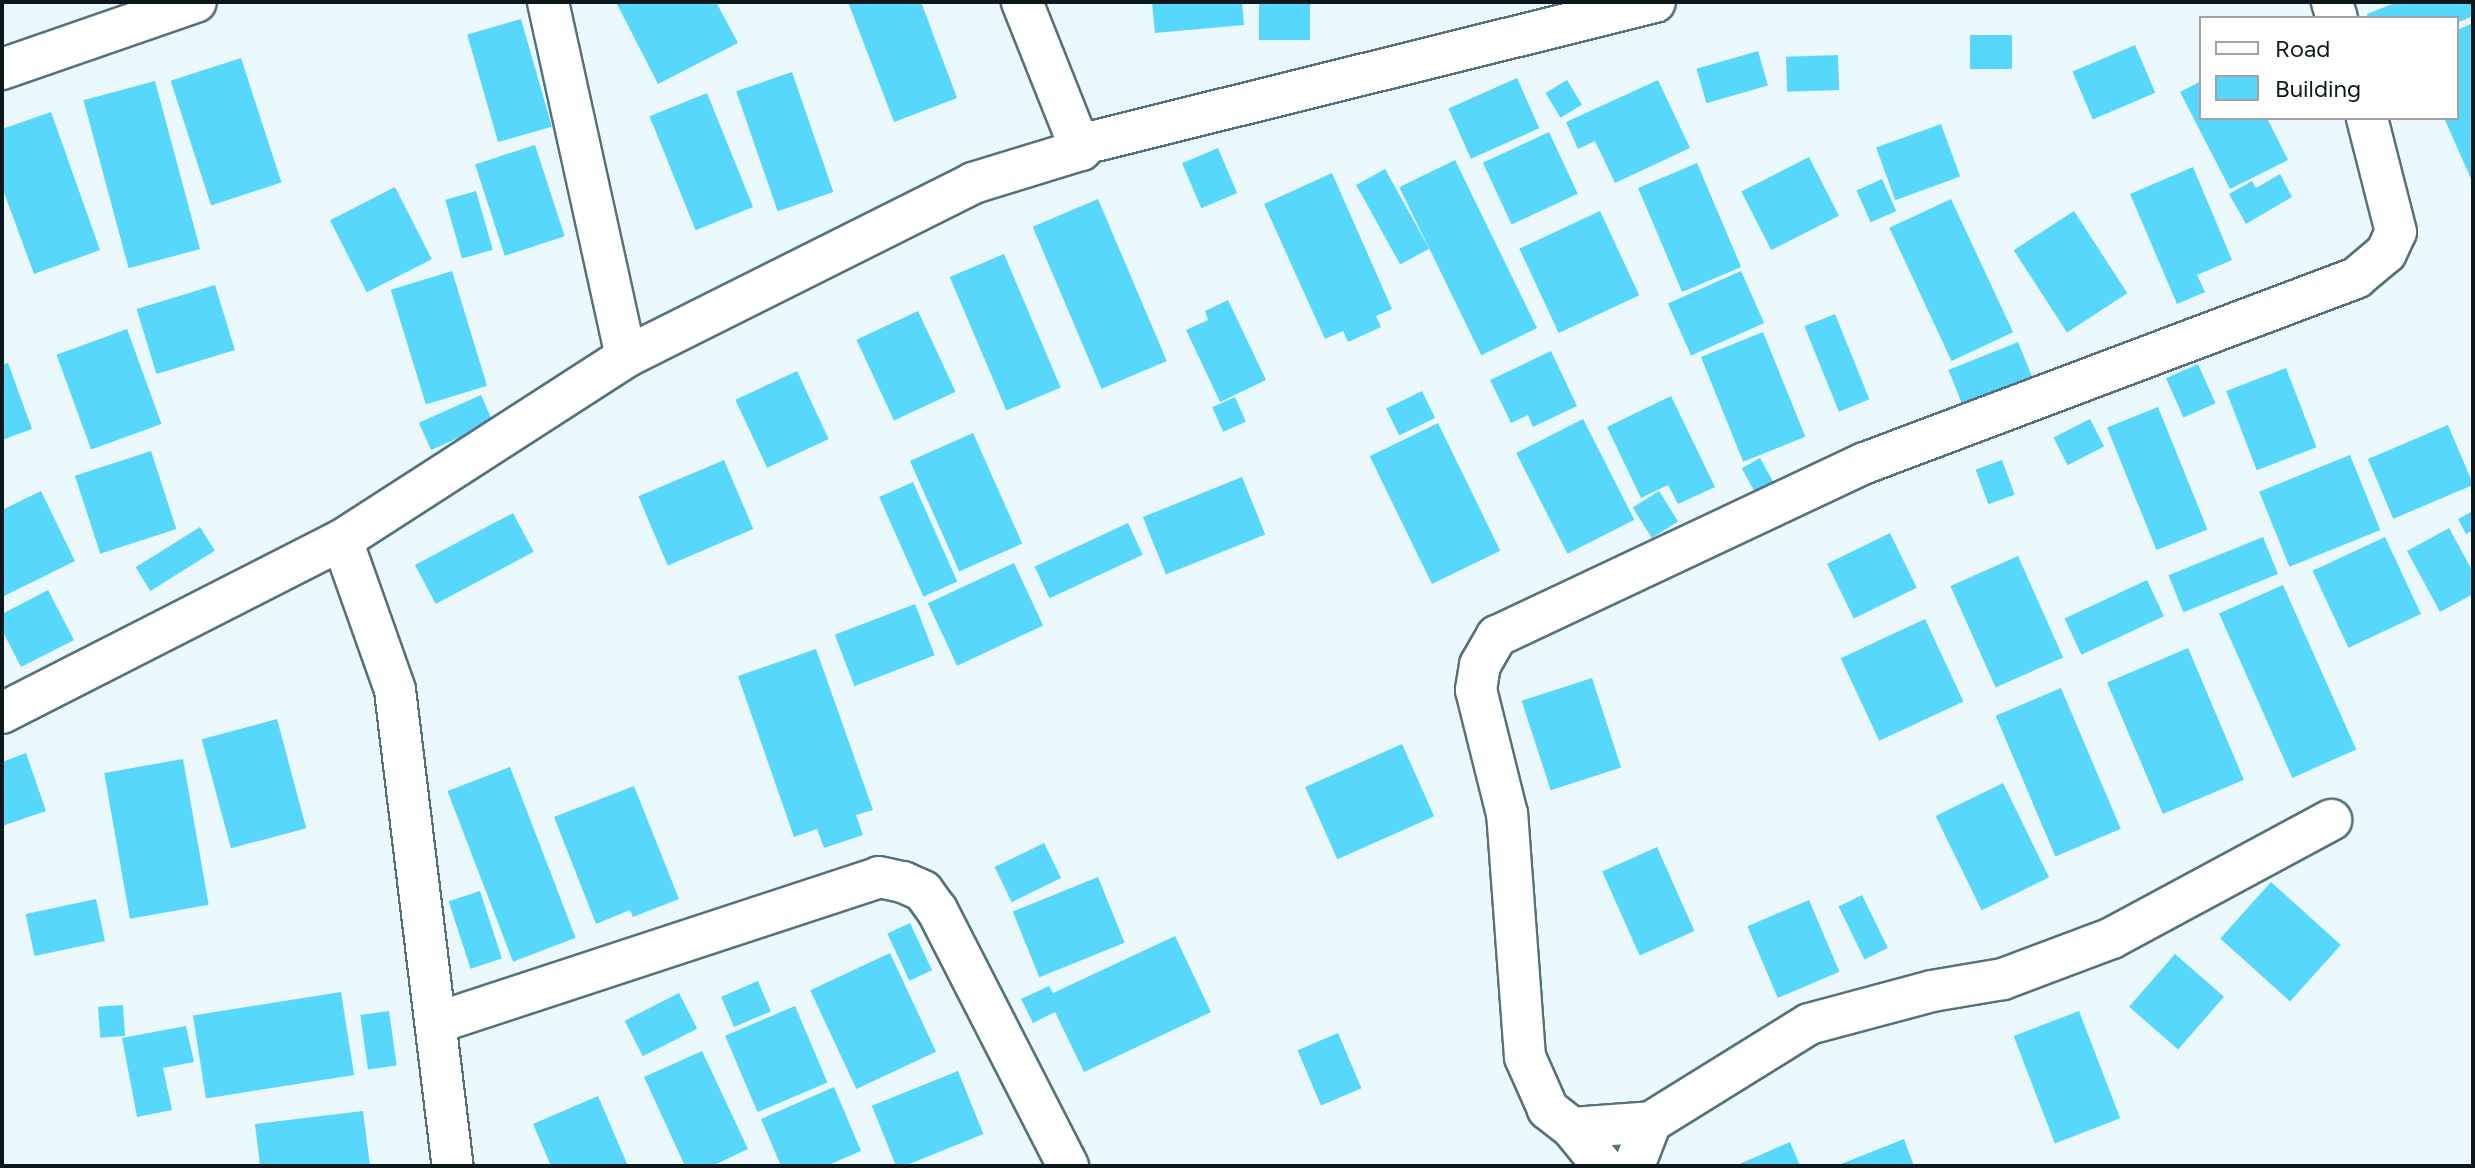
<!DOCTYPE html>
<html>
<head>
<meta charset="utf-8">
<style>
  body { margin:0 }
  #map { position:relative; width:2475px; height:1168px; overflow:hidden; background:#ebf8fd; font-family:Figtree,sans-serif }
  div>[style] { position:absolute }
  .building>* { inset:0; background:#58d7fc; transform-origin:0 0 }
  .roads { filter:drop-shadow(2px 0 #55727c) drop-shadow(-2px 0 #55727c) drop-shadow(0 2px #55727c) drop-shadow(0 -2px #55727c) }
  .street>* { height:40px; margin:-20px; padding:0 20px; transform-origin:20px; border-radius:20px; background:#fff }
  span { translate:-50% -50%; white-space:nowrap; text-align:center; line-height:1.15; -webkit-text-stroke:8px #fff; paint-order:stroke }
  .frame { position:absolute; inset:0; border:4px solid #0c181c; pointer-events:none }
  .legend { position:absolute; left:2199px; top:16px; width:260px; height:104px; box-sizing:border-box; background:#fff; border:2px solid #9ea3a4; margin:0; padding:10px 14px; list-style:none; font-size:24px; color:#0c181c }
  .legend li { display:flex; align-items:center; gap:16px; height:40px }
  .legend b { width:40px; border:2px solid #9ea3a4 }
</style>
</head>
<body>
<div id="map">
  <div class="building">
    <i style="clip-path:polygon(616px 2px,716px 2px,738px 43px,658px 84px)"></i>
    <i style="clip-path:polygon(848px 2px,921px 2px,957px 98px,894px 122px)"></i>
    <i style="clip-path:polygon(1152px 2px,1242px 2px,1244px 25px,1155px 33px)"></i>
    <i style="left:1259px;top:2px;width:51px;height:38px"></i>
    <i style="clip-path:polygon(2397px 2px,2473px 2px,2473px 16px,2457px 23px,2457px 18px,2368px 18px,2367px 14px)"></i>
    <i style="left:521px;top:19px;width:112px;height:56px;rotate:74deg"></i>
    <i style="clip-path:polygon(2473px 23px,2473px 183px,2444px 118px,2457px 118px,2457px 30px)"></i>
    <i style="left:1970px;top:35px;width:42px;height:34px"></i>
    <i style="left:2135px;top:45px;width:52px;height:68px;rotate:67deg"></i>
    <i style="left:1758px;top:51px;width:36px;height:64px;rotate:74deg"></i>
    <i style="left:1838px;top:55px;width:35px;height:52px;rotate:88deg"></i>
    <i style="left:241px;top:58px;width:131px;height:74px;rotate:72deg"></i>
    <i style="left:792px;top:72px;width:127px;height:59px;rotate:71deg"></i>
    <i style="left:1517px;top:78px;width:55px;height:75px;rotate:66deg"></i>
    <i style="left:1567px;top:80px;width:29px;height:25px;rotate:59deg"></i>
    <i style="clip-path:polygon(1658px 80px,1690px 148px,1615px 183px,1595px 141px,1578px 149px,1566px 122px)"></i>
    <i style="left:155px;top:81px;width:174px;height:74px;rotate:75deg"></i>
    <i style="clip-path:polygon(2201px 81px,2201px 118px,2267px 118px,2288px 160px,2230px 189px,2180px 92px)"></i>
    <i style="left:707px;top:93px;width:123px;height:62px;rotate:68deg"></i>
    <i style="clip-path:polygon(51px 112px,100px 250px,34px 274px,2px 187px,2px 129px)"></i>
    <i style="left:1941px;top:124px;width:56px;height:69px;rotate:70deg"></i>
    <i style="left:1549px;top:132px;width:68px;height:73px;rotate:65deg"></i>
    <i style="left:535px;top:145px;width:96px;height:63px;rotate:72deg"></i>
    <i style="left:1218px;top:148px;width:49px;height:39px;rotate:67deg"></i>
    <i style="left:1809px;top:157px;width:66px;height:76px;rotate:63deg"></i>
    <i style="left:1455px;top:160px;width:187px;height:62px;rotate:64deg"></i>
    <i style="left:1697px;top:163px;width:113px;height:64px;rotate:67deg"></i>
    <i style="clip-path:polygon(2193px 167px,2232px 260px,2197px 275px,2205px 292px,2177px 304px,2130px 194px)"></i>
    <i style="left:1385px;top:169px;width:91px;height:33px;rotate:61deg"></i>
    <i style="clip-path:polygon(1332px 173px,1392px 309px,1376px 316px,1381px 327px,1348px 342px,1343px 331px,1325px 339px,1264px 204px)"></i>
    <i style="clip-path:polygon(2280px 174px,2292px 197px,2246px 224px,2229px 194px,2252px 181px,2256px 188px)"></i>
    <i style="left:1882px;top:179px;width:35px;height:28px;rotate:66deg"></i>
    <i style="left:395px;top:187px;width:81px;height:73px;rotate:63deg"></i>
    <i style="left:476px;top:191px;width:61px;height:32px;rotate:74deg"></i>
    <i style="left:1098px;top:199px;width:176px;height:71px;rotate:67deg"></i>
    <i style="left:1951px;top:199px;width:147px;height:68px;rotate:65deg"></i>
    <i style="left:1600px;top:211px;width:93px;height:89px;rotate:65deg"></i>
    <i style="left:2074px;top:211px;width:98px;height:72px;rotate:57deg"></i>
    <i style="left:1004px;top:254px;width:145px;height:59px;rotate:67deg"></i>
    <i style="left:452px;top:271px;width:120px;height:64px;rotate:73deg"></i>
    <i style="left:1741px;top:271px;width:57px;height:80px;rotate:66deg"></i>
    <i style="left:215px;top:285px;width:68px;height:82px;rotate:73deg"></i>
    <i style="clip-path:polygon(1228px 300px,1266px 380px,1220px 402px,1186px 330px,1208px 320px,1205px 311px)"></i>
    <i style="left:918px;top:311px;width:89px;height:68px;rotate:65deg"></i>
    <i style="left:1835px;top:314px;width:92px;height:33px;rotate:68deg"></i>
    <i style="left:127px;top:329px;width:101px;height:75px;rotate:70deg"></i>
    <i style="left:1763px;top:332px;width:113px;height:67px;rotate:68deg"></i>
    <i style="left:2018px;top:342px;width:37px;height:75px;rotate:68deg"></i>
    <i style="clip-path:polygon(1551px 351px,1577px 406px,1533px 427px,1528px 415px,1511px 423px,1490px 380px)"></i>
    <i style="clip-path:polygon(8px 363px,32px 429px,2px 440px,2px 365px)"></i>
    <i style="left:2198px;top:364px;width:43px;height:35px;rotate:66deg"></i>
    <i style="left:2286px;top:368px;width:85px;height:64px;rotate:69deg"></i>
    <i style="left:797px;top:371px;width:75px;height:68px;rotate:65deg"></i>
    <i style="left:1422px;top:391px;width:30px;height:40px;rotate:64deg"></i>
    <i style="left:481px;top:395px;width:30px;height:68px;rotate:66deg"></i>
    <i style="clip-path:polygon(1671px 396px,1715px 487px,1678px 504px,1668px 485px,1641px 498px,1607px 427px)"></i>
    <i style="left:1235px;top:397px;width:27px;height:25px;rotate:66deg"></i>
    <i style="left:2158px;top:407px;width:132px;height:55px;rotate:68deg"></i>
    <i style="left:1583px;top:419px;width:113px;height:75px;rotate:63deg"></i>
    <i style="left:2090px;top:419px;width:31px;height:41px;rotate:63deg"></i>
    <i style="left:1438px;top:423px;width:142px;height:76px;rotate:64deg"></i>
    <i style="left:2448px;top:425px;width:65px;height:87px;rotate:67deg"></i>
    <i style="left:973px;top:433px;width:121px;height:69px;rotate:66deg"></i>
    <i style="left:151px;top:451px;width:82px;height:80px;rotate:72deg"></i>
    <i style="left:2350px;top:455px;width:81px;height:98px;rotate:68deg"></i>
    <i style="left:1760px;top:458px;width:33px;height:21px;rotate:61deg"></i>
    <i style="left:724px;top:460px;width:75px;height:93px;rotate:67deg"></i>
    <i style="left:2002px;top:460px;width:37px;height:28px;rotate:70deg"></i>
    <i style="left:1242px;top:477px;width:62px;height:107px;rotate:68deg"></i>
    <i style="left:913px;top:482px;width:109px;height:37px;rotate:66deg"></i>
    <i style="clip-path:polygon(41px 491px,75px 561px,2px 597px,2px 510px)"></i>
    <i style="left:1659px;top:491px;width:36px;height:31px;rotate:58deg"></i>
    <i style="clip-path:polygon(2473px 511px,2473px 530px,2466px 534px,2458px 519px)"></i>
    <i style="left:513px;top:513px;width:44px;height:111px;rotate:62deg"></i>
    <i style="left:1128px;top:523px;width:35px;height:103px;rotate:65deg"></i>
    <i style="left:200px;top:527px;width:28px;height:76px;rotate:58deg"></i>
    <i style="clip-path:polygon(2449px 528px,2473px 572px,2473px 594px,2440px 612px,2407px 551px)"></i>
    <i style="left:1890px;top:533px;width:61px;height:70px;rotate:64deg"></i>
    <i style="left:2263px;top:537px;width:40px;height:102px;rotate:68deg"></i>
    <i style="left:2385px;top:537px;width:85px;height:80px;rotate:65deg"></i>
    <i style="left:2018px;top:556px;width:111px;height:74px;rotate:66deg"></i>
    <i style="left:1014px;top:563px;width:69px;height:95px;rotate:65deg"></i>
    <i style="left:2147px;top:580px;width:40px;height:91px;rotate:65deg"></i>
    <i style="left:2283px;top:585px;width:180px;height:70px;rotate:66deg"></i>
    <i style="clip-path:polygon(48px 590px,74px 640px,21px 667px,2px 630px,2px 614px)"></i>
    <i style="left:915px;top:604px;width:55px;height:86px;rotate:69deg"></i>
    <i style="left:1925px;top:619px;width:91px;height:93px;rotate:65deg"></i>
    <i style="left:2188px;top:648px;width:143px;height:88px;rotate:67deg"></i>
    <i style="clip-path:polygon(816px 649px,873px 810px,856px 815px,863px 835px,824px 848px,817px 829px,794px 837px,738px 676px)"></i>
    <i style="left:1592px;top:678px;width:94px;height:74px;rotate:72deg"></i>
    <i style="left:2061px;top:688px;width:153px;height:71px;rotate:67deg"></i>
    <i style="left:277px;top:719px;width:113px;height:78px;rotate:75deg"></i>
    <i style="left:1402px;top:744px;width:79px;height:106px;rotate:66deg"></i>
    <i style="clip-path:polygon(26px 753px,46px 811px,2px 826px,2px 762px)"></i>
    <i style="left:183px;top:759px;width:148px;height:80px;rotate:80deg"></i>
    <i style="left:510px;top:767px;width:183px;height:67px;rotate:69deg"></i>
    <i style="left:2003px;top:783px;width:105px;height:75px;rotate:64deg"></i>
    <i style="clip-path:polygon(634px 786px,679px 899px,633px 917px,630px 910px,596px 924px,554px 817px)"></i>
    <i style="left:1044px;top:843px;width:39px;height:55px;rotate:64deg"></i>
    <i style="left:1657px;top:847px;width:92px;height:60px;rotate:66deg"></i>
    <i style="left:1098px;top:877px;width:71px;height:92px;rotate:68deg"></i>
    <i style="left:2271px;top:882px;width:94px;height:76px;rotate:42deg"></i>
    <i style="left:480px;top:891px;width:71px;height:33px;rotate:72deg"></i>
    <i style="left:1862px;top:895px;width:59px;height:26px;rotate:64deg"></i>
    <i style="left:96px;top:899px;width:43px;height:72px;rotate:78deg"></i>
    <i style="left:1809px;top:900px;width:78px;height:67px;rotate:67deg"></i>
    <i style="left:910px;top:923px;width:52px;height:25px;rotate:65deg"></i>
    <i style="clip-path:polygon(1175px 936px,1211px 1012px,1084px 1072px,1055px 1012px,1033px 1023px,1021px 999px,1049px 986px,1053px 993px)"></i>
    <i style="left:890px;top:953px;width:109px;height:88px;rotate:65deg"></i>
    <i style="left:2175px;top:954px;width:65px;height:70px;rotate:41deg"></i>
    <i style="left:758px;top:981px;width:33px;height:40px;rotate:67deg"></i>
    <i style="left:341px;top:992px;width:84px;height:150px;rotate:81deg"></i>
    <i style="left:679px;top:993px;width:40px;height:61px;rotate:63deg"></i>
    <i style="left:123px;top:1005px;width:31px;height:25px;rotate:86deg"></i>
    <i style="left:795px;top:1006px;width:83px;height:76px;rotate:67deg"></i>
    <i style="left:389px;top:1011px;width:55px;height:29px;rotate:82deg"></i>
    <i style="left:2079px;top:1011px;width:115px;height:70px;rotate:69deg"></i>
    <i style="clip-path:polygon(186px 1026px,194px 1062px,163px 1068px,172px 1110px,137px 1117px,122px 1038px)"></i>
    <i style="left:1338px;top:1033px;width:60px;height:44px;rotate:67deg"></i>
    <i style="clip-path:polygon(702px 1051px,748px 1149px,712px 1166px,685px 1166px,644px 1077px)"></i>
    <i style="left:958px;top:1071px;width:68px;height:93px;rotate:68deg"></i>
    <i style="clip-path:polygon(834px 1087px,861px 1151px,826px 1166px,781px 1166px,761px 1119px)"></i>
    <i style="clip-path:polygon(598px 1096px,628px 1166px,551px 1166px,533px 1124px)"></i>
    <i style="clip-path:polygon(363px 1111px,370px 1166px,260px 1166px,255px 1124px)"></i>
    <i style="clip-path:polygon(1904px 1139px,1914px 1166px,1836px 1166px)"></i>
    <i style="clip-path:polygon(1790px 1142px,1800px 1166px,1735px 1166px)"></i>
  </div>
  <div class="roads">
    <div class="street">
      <i style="left:548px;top:2px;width:363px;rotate:77.6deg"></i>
      <i style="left:1022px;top:2px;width:159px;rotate:68.3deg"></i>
      <i style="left:2332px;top:2px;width:17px;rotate:73deg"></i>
      <i style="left:2px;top:69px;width:205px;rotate:-19.1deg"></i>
      <i style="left:342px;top:540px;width:159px;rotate:70.5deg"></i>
      <i style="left:395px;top:690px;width:480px;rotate:83.1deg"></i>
      <i style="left:2px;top:713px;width:381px;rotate:-27deg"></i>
      <i style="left:342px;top:540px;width:338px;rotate:-32.8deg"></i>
      <i style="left:626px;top:357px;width:388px;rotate:-26.6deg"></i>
      <i style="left:973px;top:183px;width:113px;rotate:-17deg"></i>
      <i style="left:1081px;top:150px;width:9px;rotate:-49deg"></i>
      <i style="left:1087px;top:143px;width:585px;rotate:-13.94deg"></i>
      <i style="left:439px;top:1022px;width:463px;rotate:-18.2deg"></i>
      <i style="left:879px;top:877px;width:25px;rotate:12deg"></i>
      <i style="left:903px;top:882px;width:22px;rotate:24deg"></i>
      <i style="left:923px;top:891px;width:24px;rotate:54deg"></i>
      <i style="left:937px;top:910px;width:288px;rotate:62.9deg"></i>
      <i style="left:1572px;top:1128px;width:79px;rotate:-4.3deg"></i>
      <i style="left:1651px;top:1122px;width:186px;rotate:-31.8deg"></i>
      <i style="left:1809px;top:1024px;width:127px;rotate:-15deg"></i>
      <i style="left:1932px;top:991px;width:72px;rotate:-9.6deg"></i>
      <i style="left:2003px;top:979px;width:116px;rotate:-20.6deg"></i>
      <i style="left:2112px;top:938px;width:249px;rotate:-28.3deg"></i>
      <i style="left:1603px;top:1166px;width:49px;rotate:-129.2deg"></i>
      <i style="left:1572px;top:1128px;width:31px;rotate:-142deg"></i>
      <i style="left:1548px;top:1109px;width:57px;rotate:-113.9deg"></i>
      <i style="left:1525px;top:1057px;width:244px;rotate:-94.2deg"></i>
      <i style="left:1507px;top:814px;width:128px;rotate:-104deg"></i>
      <i style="left:1476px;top:690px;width:25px;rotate:-81deg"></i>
      <i style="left:1480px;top:665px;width:34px;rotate:-60deg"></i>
      <i style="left:1497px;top:636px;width:407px;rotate:-25.2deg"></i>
      <i style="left:1865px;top:463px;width:525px;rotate:-20.65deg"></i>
      <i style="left:2356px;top:278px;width:39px;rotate:-40deg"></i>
      <i style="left:2386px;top:253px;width:23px;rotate:-65deg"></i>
      <i style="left:2396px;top:232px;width:118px;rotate:-104.3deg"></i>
      <i style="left:1634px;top:1166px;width:47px;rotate:-68.9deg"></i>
    </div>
  </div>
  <div class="frame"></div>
  <ul class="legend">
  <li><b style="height:10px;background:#fff"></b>Road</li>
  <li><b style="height:22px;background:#58d7fc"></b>Building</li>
  </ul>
</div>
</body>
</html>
